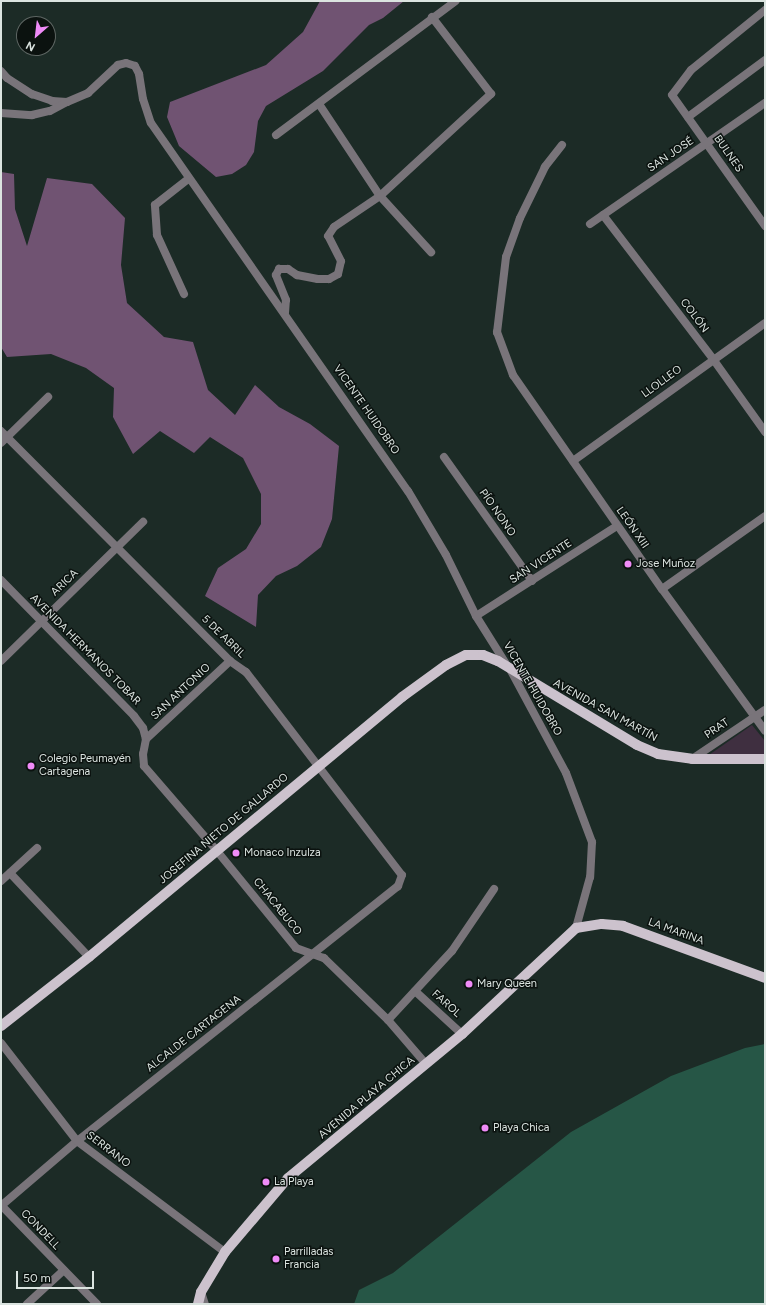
<!DOCTYPE html>
<html>
<head>
<meta charset="utf-8">
<style>
  body { margin:0 }
  #map { position:relative; width:766px; height:1305px; overflow:hidden; background:#1c2b26; font-family:Figtree,sans-serif }
  div>[style] { position:absolute }
  .green>* { inset:0; background:#3f2f40 }
  .forest>* { inset:0; background:#705372 }
  .water>* { inset:0; background:#265646 }
  .minor>* { height:8px; margin:-4px; padding:0 4px; transform-origin:4px; border-radius:4px; background:#79747a }
  .tertiary>* { height:8px; margin:-4px; padding:0 4px; transform-origin:4px; border-radius:4px; background:#79747a }
  .primary>* { height:10px; margin:-5px; padding:0 5px; transform-origin:5px; border-radius:5px; background:#ccc2cd }
  .dots>* { width:11px; height:11px; translate:-50% -50%; box-sizing:border-box; border:2px solid #0b120f; border-radius:50% }
  span { translate:-50% -50%; white-space:nowrap; text-align:center; line-height:1.15; -webkit-text-stroke:3px #0b120f; paint-order:stroke }
  .street-label { font-size:11px; color:#dbe4e0 }
  .poi-label { font-size:11px; color:#dbe4e0 }
  .left { translate:0 -50%; text-align:left }
  .frame { position:absolute; inset:0; border:2px solid #dbe4e0; pointer-events:none }
  .north { position:absolute; left:16px; top:16px; width:40px; height:40px; box-sizing:border-box; background:#0b120f; border:1px solid #5e6663; border-radius:50%; rotate:208deg; font-size:11px; font-weight:700; line-height:16px; text-align:center; color:#dbe4e0 }
  .north::after { content:''; display:block; margin:auto; width:14px; height:18px; background:#ef8bf7; clip-path:polygon(50% 0,100% 100%,50% 72%,0 100%) }
  .scale { position:absolute; left:16px; top:1271px; width:78px; height:18px; box-sizing:border-box; border:2px solid #dbe4e0; border-top:0; padding-left:5px; font-size:12px; line-height:14px; white-space:nowrap; color:#dbe4e0; -webkit-text-stroke:3px #0b120f; paint-order:stroke }
</style>
</head>
<body>
<div id="map">
  <div class="green">
    <i style="clip-path:polygon(752px 725px,765px 741px,765px 755px,706px 757px)"></i>
  </div>
  <div class="forest">
    <i style="clip-path:polygon(320px 1px,404px 1px,383px 18px,369px 25px,323px 71px,266px 106px,258px 121px,254px 152px,246px 165px,232px 174px,216px 177px,179px 146px,167px 117px,170px 102px,266px 65px,303px 32px)"></i>
    <i style="clip-path:polygon(1px 172px,14px 174px,15px 209px,27px 246px,47px 178px,92px 184px,125px 218px,121px 265px,127px 303px,164px 337px,193px 342px,208px 390px,235px 415px,255px 385px,279px 407px,310px 424px,339px 446px,332px 519px,321px 547px,297px 566px,276px 576px,258px 595px,256px 627px,205px 596px,218px 568px,246px 549px,261px 524px,261px 494px,243px 458px,210px 437px,194px 453px,160px 431px,133px 454px,113px 417px,114px 388px,86px 368px,51px 354px,7px 357px,1px 347px)"></i>
  </div>
  <div class="water">
    <i style="clip-path:polygon(765px 1044px,765px 1304px,354px 1304px,359px 1290px,393px 1273px,571px 1132px,671px 1076px,745px 1048px)"></i>
  </div>
  <div class="minor">
    <i style="left:765px;top:10px;width:95px;rotate:141deg"></i>
    <i style="left:691px;top:70px;width:31px;rotate:127deg"></i>
    <i style="left:672px;top:95px;width:161px;rotate:54.6deg"></i>
    <i style="left:1px;top:71px;width:9px;rotate:49deg"></i>
    <i style="left:7px;top:78px;width:30px;rotate:33deg"></i>
    <i style="left:32px;top:94px;width:21px;rotate:19deg"></i>
    <i style="left:52px;top:101px;width:15px;rotate:4deg"></i>
    <i style="left:67px;top:102px;width:23px;rotate:-23deg"></i>
    <i style="left:88px;top:93px;width:41px;rotate:-43deg"></i>
    <i style="left:118px;top:65px;width:8px;rotate:-14deg"></i>
    <i style="left:126px;top:63px;width:9px;rotate:18deg"></i>
    <i style="left:135px;top:66px;width:9px;rotate:63deg"></i>
    <i style="left:139px;top:74px;width:25px;rotate:81deg"></i>
    <i style="left:143px;top:99px;width:25px;rotate:72deg"></i>
    <i style="left:151px;top:123px;width:449px;rotate:55.1deg"></i>
    <i style="left:408px;top:491px;width:74px;rotate:59.3deg"></i>
    <i style="left:446px;top:555px;width:68px;rotate:63.8deg"></i>
    <i style="left:476px;top:616px;width:60px;rotate:57.9deg"></i>
    <i style="left:319px;top:104px;width:110px;rotate:56.5deg"></i>
    <i style="left:380px;top:196px;width:76px;rotate:47.7deg"></i>
    <i style="left:1px;top:113px;width:31px;rotate:4deg"></i>
    <i style="left:32px;top:115px;width:18px;rotate:-13deg"></i>
    <i style="left:50px;top:111px;width:19px;rotate:-28deg"></i>
    <i style="left:688px;top:117px;width:96px;rotate:-36.5deg"></i>
    <i style="left:276px;top:135px;width:224px;rotate:-36.7deg"></i>
    <i style="left:562px;top:145px;width:28px;rotate:128deg"></i>
    <i style="left:545px;top:167px;width:57px;rotate:116.1deg"></i>
    <i style="left:520px;top:218px;width:41px;rotate:109.7deg"></i>
    <i style="left:506px;top:257px;width:76px;rotate:96.8deg"></i>
    <i style="left:497px;top:332px;width:46px;rotate:69.6deg"></i>
    <i style="left:513px;top:375px;width:261px;rotate:55.2deg"></i>
    <i style="left:662px;top:589px;width:175px;rotate:54deg"></i>
    <i style="left:603px;top:215px;width:181px;rotate:52.6deg"></i>
    <i style="left:713px;top:359px;width:90px;rotate:54.5deg"></i>
    <i style="left:590px;top:224px;width:213px;rotate:-34.7deg"></i>
    <i style="left:184px;top:294px;width:65px;rotate:-114.6deg"></i>
    <i style="left:157px;top:235px;width:30px;rotate:-94deg"></i>
    <i style="left:155px;top:205px;width:42px;rotate:-38.2deg"></i>
    <i style="left:285px;top:313px;width:13px;rotate:-86deg"></i>
    <i style="left:286px;top:300px;width:27px;rotate:-112deg"></i>
    <i style="left:276px;top:275px;width:7px;rotate:-63deg"></i>
    <i style="left:279px;top:269px;width:9px"></i>
    <i style="left:288px;top:269px;width:11px;rotate:34deg"></i>
    <i style="left:297px;top:275px;width:21px;rotate:11deg"></i>
    <i style="left:318px;top:279px;width:11px"></i>
    <i style="left:329px;top:279px;width:10px;rotate:-29deg"></i>
    <i style="left:338px;top:274px;width:13px;rotate:-77deg"></i>
    <i style="left:341px;top:261px;width:28px;rotate:-117deg"></i>
    <i style="left:328px;top:236px;width:11px;rotate:-56deg"></i>
    <i style="left:334px;top:227px;width:55px;rotate:-34deg"></i>
    <i style="left:380px;top:196px;width:151px;rotate:-42.6deg"></i>
    <i style="left:491px;top:94px;width:97px;rotate:-127.5deg"></i>
    <i style="left:1px;top:431px;width:325px;rotate:45.1deg"></i>
    <i style="left:230px;top:661px;width:19px;rotate:35deg"></i>
    <i style="left:246px;top:672px;width:256px;rotate:52.5deg"></i>
    <i style="left:402px;top:875px;width:12px;rotate:110deg"></i>
    <i style="left:398px;top:886px;width:410px;rotate:141.5deg"></i>
    <i style="left:77px;top:1141px;width:100px;rotate:139.5deg"></i>
    <i style="left:1px;top:443px;width:66px;rotate:-44.4deg"></i>
    <i style="left:444px;top:457px;width:152px;rotate:54.6deg"></i>
    <i style="left:573px;top:461px;width:236px;rotate:-35.7deg"></i>
    <i style="left:662px;top:589px;width:126px;rotate:-35.3deg"></i>
    <i style="left:476px;top:616px;width:167px;rotate:-32.6deg"></i>
    <i style="left:1px;top:661px;width:199px;rotate:-44.4deg"></i>
    <i style="left:146px;top:739px;width:115px;rotate:-42.9deg"></i>
    <i style="left:692px;top:759px;width:88px;rotate:-33.9deg"></i>
    <i style="left:217px;top:851px;width:125px;rotate:50.8deg"></i>
    <i style="left:296px;top:948px;width:30px;rotate:20deg"></i>
    <i style="left:324px;top:958px;width:89px;rotate:44.1deg"></i>
    <i style="left:388px;top:1020px;width:58px;rotate:49.2deg"></i>
    <i style="left:10px;top:873px;width:115px;rotate:46.8deg"></i>
    <i style="left:1px;top:881px;width:49px;rotate:-42.5deg"></i>
    <i style="left:415px;top:991px;width:64px;rotate:42.5deg"></i>
    <i style="left:388px;top:1020px;width:94px;rotate:-47.2deg"></i>
    <i style="left:452px;top:951px;width:75px;rotate:-55.9deg"></i>
    <i style="left:1px;top:1043px;width:124px;rotate:52.2deg"></i>
    <i style="left:77px;top:1141px;width:185px;rotate:36.9deg"></i>
    <i style="left:1px;top:1205px;width:138px;rotate:45.9deg"></i>
    <i style="left:201px;top:1292px;width:13px;rotate:72deg"></i>
    <i style="left:27px;top:1304px;width:50px;rotate:-42.6deg"></i>
  </div>
  <div class="tertiary">
    <i style="left:1px;top:580px;width:190px;rotate:45.6deg"></i>
    <i style="left:134px;top:716px;width:15px;rotate:53deg"></i>
    <i style="left:143px;top:728px;width:11px;rotate:75deg"></i>
    <i style="left:146px;top:739px;width:15px;rotate:101deg"></i>
    <i style="left:143px;top:754px;width:12px;rotate:85deg"></i>
    <i style="left:144px;top:766px;width:112px;rotate:49.3deg"></i>
    <i style="left:510px;top:669px;width:118px;rotate:61.7deg"></i>
    <i style="left:566px;top:773px;width:74px;rotate:69.4deg"></i>
    <i style="left:592px;top:842px;width:35px;rotate:93deg"></i>
    <i style="left:590px;top:877px;width:53px;rotate:105.4deg"></i>
  </div>
  <div class="primary">
    <i style="left:1px;top:1026px;width:112px;rotate:-38.1deg"></i>
    <i style="left:89px;top:957px;width:407px;rotate:-39.7deg"></i>
    <i style="left:402px;top:697px;width:54px;rotate:-36deg"></i>
    <i style="left:446px;top:665px;width:22px;rotate:-27deg"></i>
    <i style="left:466px;top:655px;width:17px"></i>
    <i style="left:483px;top:655px;width:16px;rotate:22deg"></i>
    <i style="left:498px;top:661px;width:162px;rotate:31.1deg"></i>
    <i style="left:637px;top:745px;width:23px;rotate:23deg"></i>
    <i style="left:658px;top:754px;width:34px;rotate:8deg"></i>
    <i style="left:692px;top:759px;width:73px"></i>
    <i style="left:198px;top:1304px;width:12px;rotate:-76deg"></i>
    <i style="left:201px;top:1292px;width:47px;rotate:-59deg"></i>
    <i style="left:225px;top:1252px;width:97px;rotate:-49.6deg"></i>
    <i style="left:288px;top:1178px;width:226px;rotate:-39.6deg"></i>
    <i style="left:462px;top:1034px;width:156px;rotate:-42.9deg"></i>
    <i style="left:576px;top:928px;width:26px;rotate:-9deg"></i>
    <i style="left:602px;top:924px;width:21px;rotate:5deg"></i>
    <i style="left:623px;top:926px;width:151px;rotate:20.1deg"></i>
  </div>
  <div class="dots">
    <i style="left:628px;top:564px;background:#ef8bf7"></i>
    <i style="left:31px;top:766px;background:#ef8bf7"></i>
    <i style="left:236px;top:853px;background:#ef8bf7"></i>
    <i style="left:469px;top:984px;background:#ef8bf7"></i>
    <i style="left:485px;top:1128px;background:#ef8bf7"></i>
    <i style="left:266px;top:1182px;background:#ef8bf7"></i>
    <i style="left:276px;top:1259px;background:#ef8bf7"></i>
  </div>
  <div class="street-label">
    <span style="left:728px;top:154px;rotate:55deg">BULNES</span>
    <span style="left:671px;top:155px;rotate:-34deg">SAN JOSÉ</span>
    <span style="left:694px;top:316px;rotate:53deg">COLÓN</span>
    <span style="left:662px;top:382px;rotate:-36deg">LLOLLEO</span>
    <span style="left:366px;top:410px;rotate:55deg">VICENTE HUIDOBRO</span>
    <span style="left:497px;top:513px;rotate:55deg">PÍO NONO</span>
    <span style="left:632px;top:528px;rotate:55deg">LEÓN XIII</span>
    <span style="left:541px;top:562px;rotate:-33deg">SAN VICENTE</span>
    <span style="left:65px;top:583px;rotate:-44deg">ARICA</span>
    <span style="left:223px;top:637px;rotate:44deg">5 DE ABRIL</span>
    <span style="left:85px;top:650px;rotate:45deg">AVENIDA HERMANOS TOBAR</span>
    <span style="left:532px;top:689px;rotate:60deg">VICENTE HUIDOBRO</span>
    <span style="left:181px;top:692px;rotate:-43deg">SAN ANTONIO</span>
    <span style="left:605px;top:711px;rotate:29deg">AVENIDA SAN MARTÍN</span>
    <span style="left:717px;top:729px;rotate:-34deg">PRAT</span>
    <span style="left:224px;top:829px;rotate:-40deg">JOSEFINA NIETO DE GALLARDO</span>
    <span style="left:277px;top:907px;rotate:51deg">CHACABUCO</span>
    <span style="left:676px;top:932px;rotate:20deg">LA MARINA</span>
    <span style="left:446px;top:1004px;rotate:42deg">FAROL</span>
    <span style="left:194px;top:1034px;rotate:-38deg">ALCALDE CARTAGENA</span>
    <span style="left:367px;top:1098px;rotate:-40deg">AVENIDA PLAYA CHICA</span>
    <span style="left:108px;top:1150px;rotate:37deg">SERRANO</span>
    <span style="left:40px;top:1230px;rotate:46deg">CONDELL</span>
  </div>
  <div class="poi-label">
    <span class="left" style="left:636px;top:564px">Jose Muñoz</span>
    <span class="left" style="left:39px;top:766px">Colegio Peumayén<br>Cartagena</span>
    <span class="left" style="left:244px;top:853px">Monaco Inzulza</span>
    <span class="left" style="left:477px;top:984px">Mary Queen</span>
    <span class="left" style="left:493px;top:1128px">Playa Chica</span>
    <span class="left" style="left:274px;top:1182px">La Playa</span>
    <span class="left" style="left:284px;top:1259px">Parrilladas<br>Francia</span>
  </div>
  <div class="frame"></div>
  <div class="north">N</div>
  <div class="scale">50 m</div>
</div>
</body>
</html>
